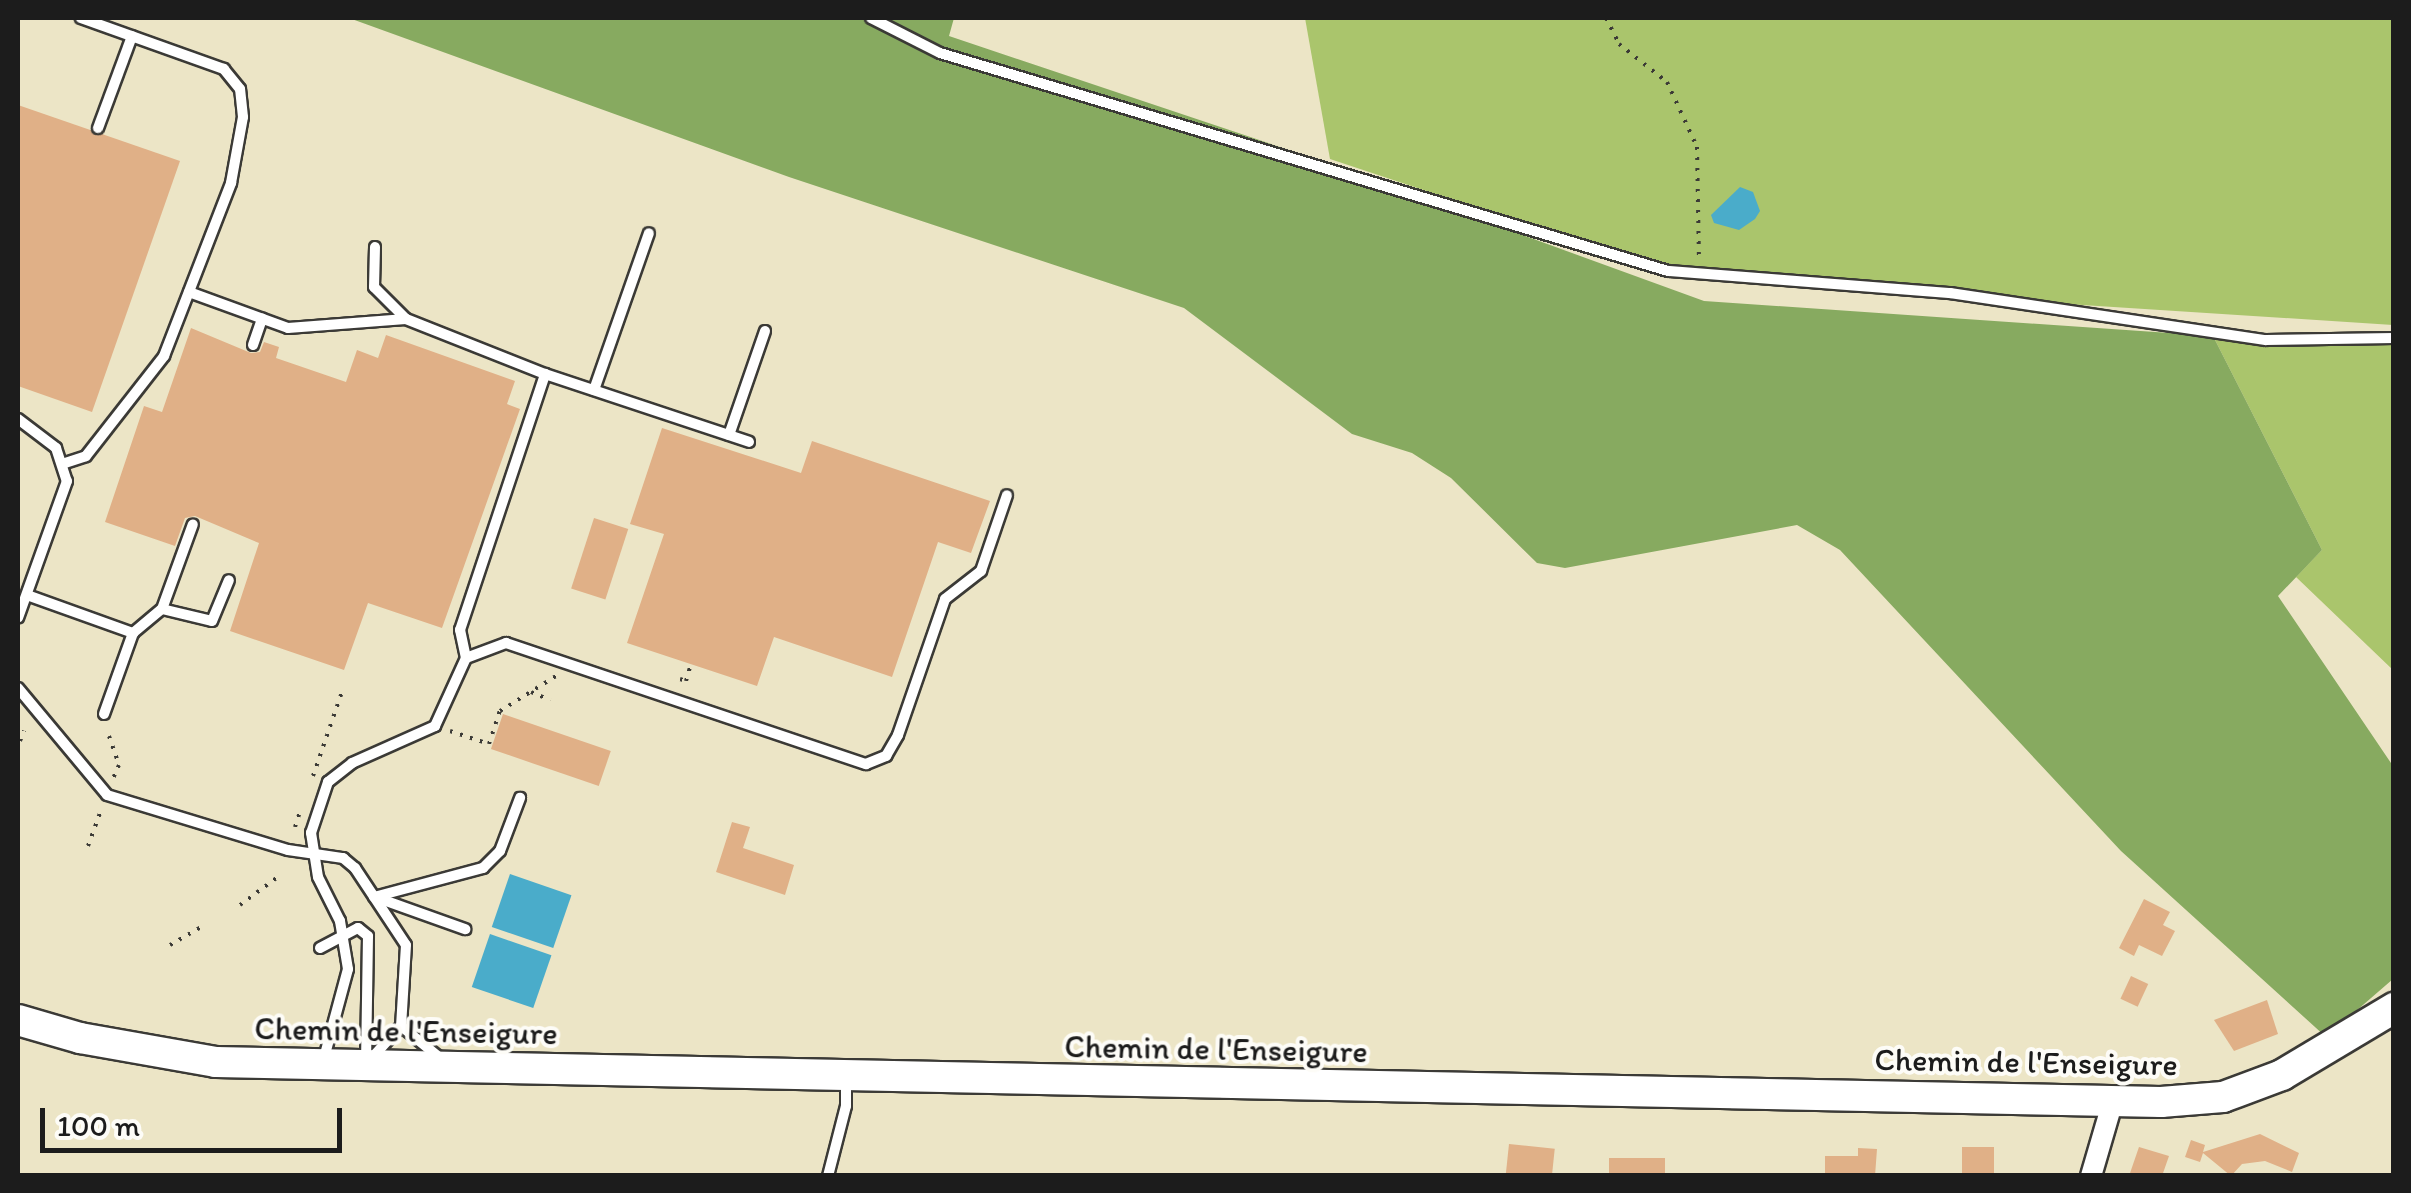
<!DOCTYPE html>
<html>
<head>
<meta charset="utf-8">
<style>
  body { margin:0 }
  #map { position:relative; width:2411px; height:1193px; overflow:hidden; background:#ece5c6; font-family:Itim,sans-serif }
  div>[style] { position:absolute }
  .green>* { inset:0; background:#aac56c }
  .forest>* { inset:0; background:#87aa60 }
  .water>* { inset:0; background:#4aacca; transform-origin:0 0 }
  .building>* { inset:0; background:#e0b087; transform-origin:0 0 }
  .path>* { height:4px; margin-top:-2px; transform-origin:0; background:repeating-linear-gradient(90deg,#3b3a36 0 2.5px,transparent 0 10.5px) }
  .roads { filter:drop-shadow(2px 0 #3b3a36) drop-shadow(-2px 0 #3b3a36) drop-shadow(0 2px #3b3a36) drop-shadow(0 -2px #3b3a36) }
  .lane>* { height:10px; margin:-5px; padding:0 5px; transform-origin:5px; border-radius:5px; background:#fff }
  .street>* { height:20px; margin:-10px; padding:0 10px; transform-origin:10px; border-radius:10px; background:#fff }
  .secondary>* { height:30px; margin:-15px; padding:0 15px; transform-origin:15px; border-radius:15px; background:#fff }
  span { translate:-50% -50%; white-space:nowrap; text-align:center; line-height:1.15; -webkit-text-stroke:8px #fdfcf7; paint-order:stroke }
  .street-label { font-size:32px; color:#1c1c1c }
  .frame { position:absolute; inset:0; border:20px solid #1c1c1c; pointer-events:none }
  .scale { position:absolute; left:40px; top:1108px; width:302px; height:45px; box-sizing:border-box; border:5px solid #1c1c1c; border-top:0; padding-left:12px; font-size:30px; line-height:35px; white-space:nowrap; color:#1c1c1c; -webkit-text-stroke:8px #fdfcf7; paint-order:stroke }
</style>
</head>
<body>
<div id="map">
  <div class="green">
    <i style="clip-path:polygon(1305px 18px,2393px 18px,2393px 325px,1695px 280px,1330px 159px)"></i>
    <i style="clip-path:polygon(2213px 336px,2393px 340px,2393px 670px,2296px 577px,2322px 550px)"></i>
  </div>
  <div class="forest">
    <i style="clip-path:polygon(349px 18px,954px 18px,949px 36px,1286px 149px,1704px 301px,2213px 336px,2322px 550px,2278px 596px,2393px 766px,2393px 979px,2326px 1037px,2121px 851px,1840px 550px,1797px 525px,1565px 568px,1537px 563px,1451px 478px,1412px 453px,1352px 434px,1184px 308px,789px 177px)"></i>
  </div>
  <div class="water">
    <i style="clip-path:polygon(1740px 187px,1753px 192px,1760px 211px,1755px 219px,1739px 230px,1714px 223px,1711px 215px)"></i>
    <i style="left:510px;top:874px;width:65px;height:56px;rotate:19deg"></i>
    <i style="left:490px;top:934px;width:65px;height:56px;rotate:19deg"></i>
  </div>
  <div class="building">
    <i style="clip-path:polygon(18px 105px,180px 161px,92px 412px,18px 386px)"></i>
    <i style="clip-path:polygon(191px 328px,251px 353px,260px 352px,264px 342px,279px 347px,276px 358px,346px 382px,357px 350px,378px 358px,386px 335px,515px 381px,507px 404px,520px 409px,442px 628px,368px 603px,344px 670px,230px 631px,259px 543px,195px 516px,185px 518px,175px 546px,105px 522px,144px 406px,162px 412px)"></i>
    <i style="clip-path:polygon(662px 428px,801px 473px,812px 441px,990px 501px,971px 553px,938px 542px,892px 677px,774px 637px,757px 686px,627px 643px,664px 534px,630px 524px)"></i>
    <i style="left:594px;top:518px;width:36px;height:74px;rotate:18deg"></i>
    <i style="left:503px;top:714px;width:114px;height:37px;rotate:19deg"></i>
    <i style="clip-path:polygon(732px 822px,750px 827px,743px 848px,794px 865px,785px 895px,716px 872px)"></i>
    <i style="clip-path:polygon(2144px 899px,2170px 912px,2163px 925px,2175px 931px,2162px 956px,2139px 945px,2134px 956px,2119px 948px)"></i>
    <i style="left:2131px;top:976px;width:19px;height:25px;rotate:25deg"></i>
    <i style="clip-path:polygon(2267px 1000px,2278px 1034px,2234px 1051px,2214px 1020px)"></i>
    <i style="clip-path:polygon(2260px 1134px,2299px 1153px,2292px 1172px,2265px 1161px,2242px 1164px,2231px 1176px,2203px 1153px,2200px 1162px,2185px 1157px,2191px 1140px,2205px 1145px,2203px 1152px)"></i>
    <i style="left:1509px;top:1144px;width:46px;height:30px;rotate:6deg"></i>
    <i style="left:1962px;top:1147px;width:32px;height:29px"></i>
    <i style="clip-path:polygon(2139px 1147px,2169px 1156px,2162px 1176px,2129px 1176px)"></i>
    <i style="clip-path:polygon(1858px 1148px,1877px 1149px,1875px 1176px,1825px 1176px,1825px 1156px,1858px 1156px)"></i>
    <i style="left:1609px;top:1158px;width:56px;height:18px"></i>
  </div>
  <div class="path">
    <i style="left:1606px;top:18px;width:29px;rotate:63deg"></i>
    <i style="left:1619px;top:44px;width:61px;rotate:38.4deg"></i>
    <i style="left:1667px;top:82px;width:72px;rotate:65.2deg"></i>
    <i style="left:1697px;top:147px;width:112px;rotate:89deg"></i>
    <i style="left:680px;top:679px;width:6px;rotate:18deg"></i>
    <i style="left:686px;top:681px;width:18px;rotate:-74deg"></i>
    <i style="left:531px;top:692px;width:21px;rotate:23deg"></i>
    <i style="left:450px;top:731px;width:41px;rotate:18.4deg"></i>
    <i style="left:489px;top:744px;width:35px;rotate:-72deg"></i>
    <i style="left:500px;top:711px;width:66px;rotate:-32deg"></i>
    <i style="left:109px;top:736px;width:31px;rotate:71deg"></i>
    <i style="left:119px;top:765px;width:17px;rotate:114deg"></i>
    <i style="left:20px;top:741px;width:11px;rotate:-68deg"></i>
    <i style="left:313px;top:776px;width:89px;rotate:-71deg"></i>
    <i style="left:295px;top:827px;width:20px;rotate:-72deg"></i>
    <i style="left:88px;top:846px;width:38px;rotate:-70deg"></i>
    <i style="left:240px;top:905px;width:49px;rotate:-36.6deg"></i>
    <i style="left:170px;top:945px;width:39px;rotate:-30deg"></i>
  </div>
  <div class="roads">
    <div class="lane">
      <i style="left:871px;top:18px;width:77px;rotate:26.9deg"></i>
      <i style="left:940px;top:53px;width:760px;rotate:16.67deg"></i>
      <i style="left:1668px;top:271px;width:283px;rotate:4.5deg"></i>
      <i style="left:1950px;top:293px;width:319px;rotate:8.5deg"></i>
      <i style="left:2266px;top:340px;width:128px;rotate:-0.9deg"></i>
      <i style="left:98px;top:128px;width:98px;rotate:-69.7deg"></i>
      <i style="left:375px;top:247px;width:40px;rotate:91.4deg"></i>
      <i style="left:374px;top:287px;width:45px;rotate:45deg"></i>
      <i style="left:189px;top:292px;width:105px;rotate:20deg"></i>
      <i style="left:288px;top:328px;width:118px;rotate:-4.4deg"></i>
      <i style="left:406px;top:319px;width:149px;rotate:21.6deg"></i>
      <i style="left:545px;top:374px;width:215px;rotate:18.4deg"></i>
      <i style="left:253px;top:345px;width:28px;rotate:-71deg"></i>
      <i style="left:594px;top:390px;width:166px;rotate:-70.7deg"></i>
      <i style="left:18px;top:419px;width:48px;rotate:37.3deg"></i>
      <i style="left:56px;top:448px;width:35px;rotate:72deg"></i>
      <i style="left:67px;top:481px;width:145px;rotate:109.7deg"></i>
      <i style="left:729px;top:435px;width:110px;rotate:-70.9deg"></i>
      <i style="left:62px;top:464px;width:25px;rotate:-18deg"></i>
      <i style="left:86px;top:456px;width:127px;rotate:-52deg"></i>
      <i style="left:164px;top:356px;width:186px;rotate:-68.8deg"></i>
      <i style="left:231px;top:183px;width:67px;rotate:-79.7deg"></i>
      <i style="left:243px;top:117px;width:28px;rotate:-96deg"></i>
      <i style="left:240px;top:89px;width:26px;rotate:-129deg"></i>
      <i style="left:224px;top:69px;width:152px;rotate:-160.4deg"></i>
      <i style="left:27px;top:595px;width:113px;rotate:19.7deg"></i>
      <i style="left:133px;top:633px;width:86px;rotate:109.7deg"></i>
      <i style="left:162px;top:609px;width:51px;rotate:13.5deg"></i>
      <i style="left:212px;top:621px;width:44px;rotate:-67.5deg"></i>
      <i style="left:133px;top:633px;width:38px;rotate:-40deg"></i>
      <i style="left:162px;top:609px;width:90px;rotate:-70deg"></i>
      <i style="left:466px;top:658px;width:29px;rotate:-102deg"></i>
      <i style="left:460px;top:630px;width:270px;rotate:-71.6deg"></i>
      <i style="left:18px;top:688px;width:139px;rotate:50.2deg"></i>
      <i style="left:107px;top:795px;width:189px;rotate:16.9deg"></i>
      <i style="left:288px;top:850px;width:56px;rotate:8.3deg"></i>
      <i style="left:343px;top:858px;width:16px;rotate:40deg"></i>
      <i style="left:355px;top:868px;width:92px;rotate:56.5deg"></i>
      <i style="left:406px;top:945px;width:81px;rotate:93.5deg"></i>
      <i style="left:401px;top:1026px;width:46px;rotate:132.4deg"></i>
      <i style="left:374px;top:897px;width:113px;rotate:-14.9deg"></i>
      <i style="left:483px;top:868px;width:24px;rotate:-45deg"></i>
      <i style="left:500px;top:851px;width:57px;rotate:-69.3deg"></i>
      <i style="left:375px;top:897px;width:96px;rotate:19.6deg"></i>
      <i style="left:320px;top:948px;width:43px;rotate:-27.8deg"></i>
      <i style="left:358px;top:928px;width:13px;rotate:39deg"></i>
      <i style="left:368px;top:936px;width:127px;rotate:90.9deg"></i>
      <i style="left:401px;top:1026px;width:50px;rotate:39.4deg"></i>
      <i style="left:324px;top:1058px;width:92px;rotate:-74.9deg"></i>
      <i style="left:348px;top:969px;width:49px;rotate:-99.5deg"></i>
      <i style="left:340px;top:921px;width:49px;rotate:-116.6deg"></i>
      <i style="left:318px;top:877px;width:45px;rotate:-99deg"></i>
      <i style="left:311px;top:833px;width:54px;rotate:-71.6deg"></i>
      <i style="left:328px;top:782px;width:31px;rotate:-38deg"></i>
      <i style="left:352px;top:763px;width:91px;rotate:-24deg"></i>
      <i style="left:435px;top:726px;width:75px;rotate:-65.5deg"></i>
      <i style="left:466px;top:658px;width:43px;rotate:-20.6deg"></i>
      <i style="left:506px;top:643px;width:380px;rotate:18.6deg"></i>
      <i style="left:866px;top:764px;width:22px;rotate:-22deg"></i>
      <i style="left:886px;top:756px;width:24px;rotate:-60deg"></i>
      <i style="left:898px;top:735px;width:144px;rotate:-70.9deg"></i>
      <i style="left:945px;top:599px;width:46px;rotate:-37.9deg"></i>
      <i style="left:981px;top:571px;width:80px;rotate:-71.1deg"></i>
      <i style="left:828px;top:1176px;width:72px;rotate:-75.6deg"></i>
      <i style="left:846px;top:1106px;width:27px;rotate:-90deg"></i>
    </div>
    <div class="street">
      <i style="left:2091px;top:1176px;width:78px;rotate:-73.7deg"></i>
    </div>
    <div class="secondary">
      <i style="left:18px;top:1020px;width:65px;rotate:16.2deg"></i>
      <i style="left:80px;top:1038px;width:138px;rotate:10deg"></i>
      <i style="left:216px;top:1062px;width:1945px;rotate:1.18deg"></i>
      <i style="left:2161px;top:1102px;width:62px;rotate:-4.6deg"></i>
      <i style="left:2223px;top:1097px;width:63px;rotate:-20.4deg"></i>
      <i style="left:2282px;top:1075px;width:131px;rotate:-30.9deg"></i>
    </div>
  </div>
  <div class="street-label">
    <span style="left:406px;top:1031px;rotate:1deg">Chemin de l'Enseigure</span>
    <span style="left:1216px;top:1049px;rotate:1deg">Chemin de l'Enseigure</span>
    <span style="left:2026px;top:1062px;rotate:1deg">Chemin de l'Enseigure</span>
  </div>
  <div class="frame"></div>
  <div class="scale">100 m</div>
</div>
</body>
</html>
